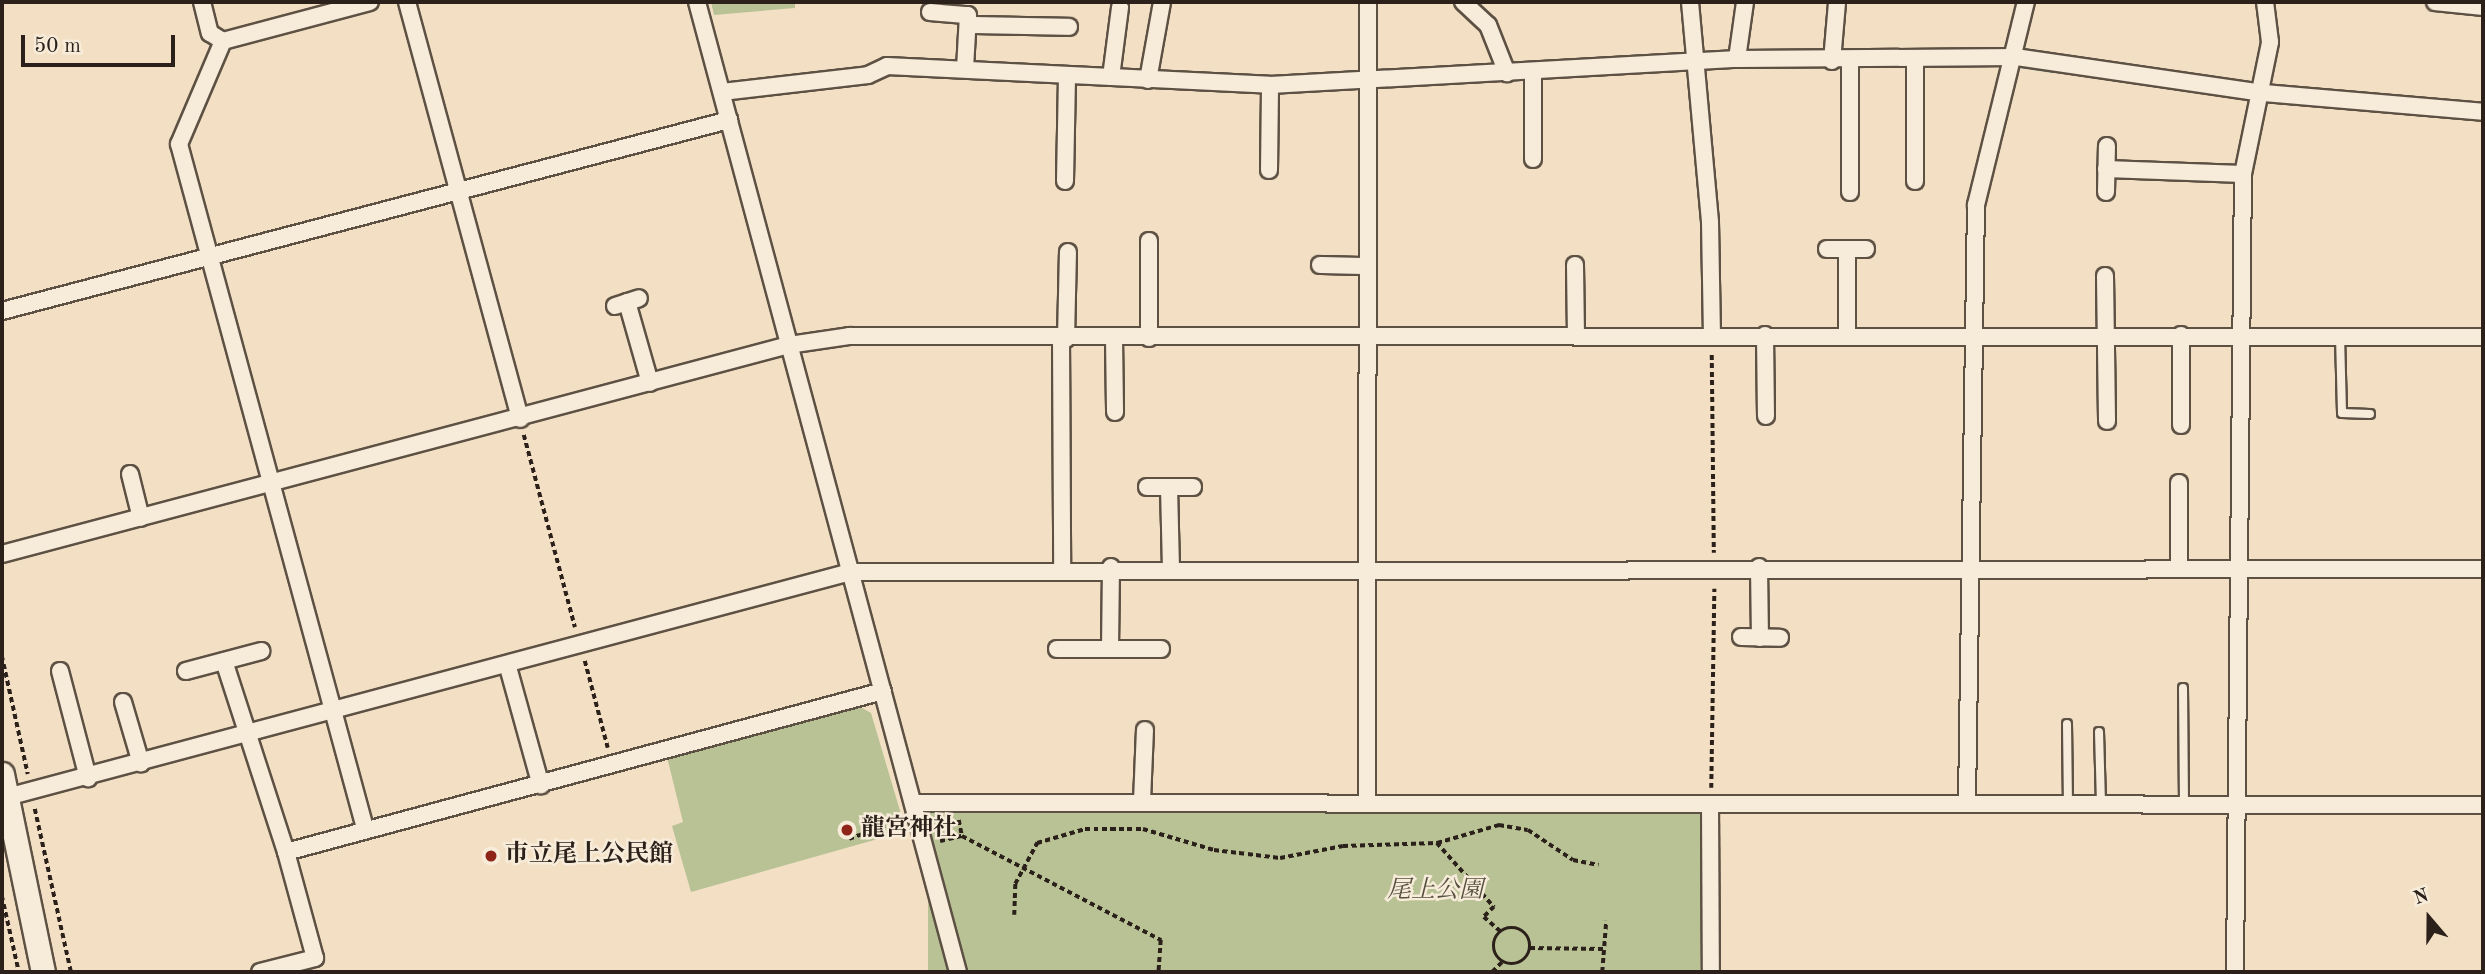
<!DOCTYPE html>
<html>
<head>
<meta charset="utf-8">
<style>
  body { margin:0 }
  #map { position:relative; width:2485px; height:974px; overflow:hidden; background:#f3e0c4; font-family:"Old Standard TT","Noto Serif JP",serif }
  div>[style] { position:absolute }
  .green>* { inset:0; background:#b9c295; transform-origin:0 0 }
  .stream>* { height:6px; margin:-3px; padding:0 3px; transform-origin:3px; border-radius:3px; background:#9cbcb8 }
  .path>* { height:3.5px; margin-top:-1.75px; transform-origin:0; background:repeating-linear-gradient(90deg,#2b211a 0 5px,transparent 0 8.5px) }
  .path>.ring { margin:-1.75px; padding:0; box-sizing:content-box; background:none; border:3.5px solid #2b211a; border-radius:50% }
  .roads { filter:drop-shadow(2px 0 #5d5144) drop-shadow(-2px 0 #5d5144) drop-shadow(0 2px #5d5144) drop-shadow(0 -2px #5d5144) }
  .lane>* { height:8px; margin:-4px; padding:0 4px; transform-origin:4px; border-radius:4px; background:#f7ebd9 }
  .street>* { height:16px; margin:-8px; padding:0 8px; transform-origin:8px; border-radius:8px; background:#f7ebd9 }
  .secondary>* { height:23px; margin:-11.5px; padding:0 11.5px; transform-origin:11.5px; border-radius:11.5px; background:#f7ebd9 }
  .dots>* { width:19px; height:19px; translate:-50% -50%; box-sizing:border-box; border:4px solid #f7ebd9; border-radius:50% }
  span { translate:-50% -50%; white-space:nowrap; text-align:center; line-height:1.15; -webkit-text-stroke:5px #f7ebd9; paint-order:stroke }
  .poi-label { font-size:24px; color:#2b211a; font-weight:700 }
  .left { translate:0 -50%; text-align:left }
  .park-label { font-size:24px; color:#56513f; font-style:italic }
  .frame { position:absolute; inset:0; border:4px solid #2b211a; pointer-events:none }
  .north { position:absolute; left:2394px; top:883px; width:70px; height:70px; -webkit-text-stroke:5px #f7ebd9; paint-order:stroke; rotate:340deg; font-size:19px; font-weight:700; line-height:28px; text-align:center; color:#2b211a }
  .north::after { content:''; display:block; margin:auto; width:24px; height:32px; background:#2b211a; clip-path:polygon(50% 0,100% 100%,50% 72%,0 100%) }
  .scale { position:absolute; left:21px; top:35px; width:154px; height:32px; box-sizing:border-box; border:4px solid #2b211a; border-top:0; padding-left:9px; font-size:21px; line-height:24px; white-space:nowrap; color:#2b211a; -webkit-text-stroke:5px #f7ebd9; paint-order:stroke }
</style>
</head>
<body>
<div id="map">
  <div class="green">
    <i style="clip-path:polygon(711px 2px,795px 2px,795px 8px,714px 15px)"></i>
    <i style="clip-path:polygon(857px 705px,871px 713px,906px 831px,691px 892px,672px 826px,683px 822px,667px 757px)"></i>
    <i style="left:1704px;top:810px;width:162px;height:776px;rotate:90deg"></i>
  </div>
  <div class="stream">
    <i style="left:2012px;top:64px;width:41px;rotate:8.3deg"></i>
  </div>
  <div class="path">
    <i style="left:1712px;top:355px;width:198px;rotate:89.4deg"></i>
    <i style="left:524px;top:435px;width:199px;rotate:75.1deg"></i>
    <i style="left:2px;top:656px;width:121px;rotate:77.6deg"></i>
    <i style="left:585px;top:661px;width:90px;rotate:75.2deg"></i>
    <i style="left:1711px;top:788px;width:199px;rotate:-89.1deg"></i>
    <i style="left:35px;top:809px;width:167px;rotate:77.5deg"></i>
    <i style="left:959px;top:820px;width:16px;rotate:79deg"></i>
    <i style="left:962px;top:836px;width:225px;rotate:27.6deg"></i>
    <i style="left:1161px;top:940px;width:32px;rotate:94deg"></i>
    <i style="left:848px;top:834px;width:5px;rotate:79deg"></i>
    <i style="left:849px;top:839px;width:55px;rotate:-20.1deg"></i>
    <i style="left:940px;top:841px;width:23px;rotate:-13deg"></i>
    <i style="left:1437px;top:843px;width:86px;rotate:48.3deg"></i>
    <i style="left:1494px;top:907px;width:14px;rotate:135deg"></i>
    <i style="left:1484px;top:917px;width:23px;rotate:41deg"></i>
    <i style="left:2px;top:896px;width:78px;rotate:77.4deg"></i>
    <i style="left:1014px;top:915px;width:31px;rotate:-88deg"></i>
    <i style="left:1015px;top:884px;width:47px;rotate:-61.8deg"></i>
    <i style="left:1037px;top:843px;width:50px;rotate:-16.3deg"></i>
    <i style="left:1085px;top:829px;width:58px"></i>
    <i style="left:1143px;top:829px;width:74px;rotate:16.5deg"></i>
    <i style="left:1214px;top:850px;width:66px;rotate:6.9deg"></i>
    <i style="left:1280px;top:858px;width:64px;rotate:-10.8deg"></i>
    <i style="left:1343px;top:846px;width:94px;rotate:-1.8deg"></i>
    <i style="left:1437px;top:843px;width:65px;rotate:-16.2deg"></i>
    <i style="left:1499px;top:825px;width:29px;rotate:10deg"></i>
    <i style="left:1528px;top:830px;width:54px;rotate:33.7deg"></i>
    <i style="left:1573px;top:860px;width:26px;rotate:11deg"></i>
    <i class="ring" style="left:1494px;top:928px;width:32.5px;height:32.5px"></i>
    <i style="left:1530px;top:948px;width:73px;rotate:0.8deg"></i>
    <i style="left:1492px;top:972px;width:16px;rotate:-45deg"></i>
    <i style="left:1602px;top:972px;width:51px;rotate:-85.5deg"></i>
  </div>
  <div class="roads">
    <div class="lane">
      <i style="left:2340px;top:336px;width:77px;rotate:88.5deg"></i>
      <i style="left:2342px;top:413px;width:28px;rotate:2deg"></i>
      <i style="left:2183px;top:688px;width:114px;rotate:89.5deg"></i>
      <i style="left:2067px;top:724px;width:78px;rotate:89.3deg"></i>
      <i style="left:2099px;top:732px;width:70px;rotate:88.4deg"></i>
    </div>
    <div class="street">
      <i style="left:202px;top:2px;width:32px;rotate:76deg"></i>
      <i style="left:210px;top:33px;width:15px;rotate:32deg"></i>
      <i style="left:223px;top:41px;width:152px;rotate:-14.9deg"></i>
      <i style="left:407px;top:2px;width:432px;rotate:74.8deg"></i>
      <i style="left:697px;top:2px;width:1005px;rotate:74.94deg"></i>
      <i style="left:1463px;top:2px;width:34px;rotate:43deg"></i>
      <i style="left:1488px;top:25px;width:52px;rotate:68.4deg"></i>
      <i style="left:1690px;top:2px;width:221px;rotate:84.8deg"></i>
      <i style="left:1710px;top:222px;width:113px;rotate:89deg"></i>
      <i style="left:2435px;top:2px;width:48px;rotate:5.9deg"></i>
      <i style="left:930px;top:12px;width:38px;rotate:5deg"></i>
      <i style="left:968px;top:15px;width:54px;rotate:93.2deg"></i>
      <i style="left:969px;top:25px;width:100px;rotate:1.1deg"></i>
      <i style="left:223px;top:41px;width:112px;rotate:113.1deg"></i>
      <i style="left:179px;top:144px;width:709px;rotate:74.79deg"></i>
      <i style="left:1737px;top:59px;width:58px;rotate:-82deg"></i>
      <i style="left:1915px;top:60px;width:121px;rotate:90deg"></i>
      <i style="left:1832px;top:61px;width:58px;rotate:-85.1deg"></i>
      <i style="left:1850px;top:61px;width:131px;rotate:90deg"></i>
      <i style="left:1533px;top:72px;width:87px;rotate:90deg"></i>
      <i style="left:1111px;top:77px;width:70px;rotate:-82.6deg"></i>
      <i style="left:1148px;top:80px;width:79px;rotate:-79.8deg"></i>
      <i style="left:722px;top:92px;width:147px;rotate:-6.6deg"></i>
      <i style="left:868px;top:75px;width:21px;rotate:-25deg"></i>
      <i style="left:887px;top:66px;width:383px;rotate:2.8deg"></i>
      <i style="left:1270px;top:85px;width:468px;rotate:-3.2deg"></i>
      <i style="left:1737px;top:59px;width:279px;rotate:-0.4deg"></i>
      <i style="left:2016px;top:57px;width:250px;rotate:8.3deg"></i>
      <i style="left:2263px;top:93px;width:221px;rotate:4.9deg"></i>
      <i style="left:2106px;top:169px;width:137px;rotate:2.1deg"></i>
      <i style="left:1269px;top:170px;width:85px;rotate:-89.3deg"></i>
      <i style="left:1065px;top:181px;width:106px;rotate:-88.9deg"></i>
      <i style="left:2106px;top:192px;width:46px;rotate:-88.8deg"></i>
      <i style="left:1149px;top:241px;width:97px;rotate:90deg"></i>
      <i style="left:1827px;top:249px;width:39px"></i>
      <i style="left:1847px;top:249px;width:86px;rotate:90deg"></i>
      <i style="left:1320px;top:265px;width:44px;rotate:1.3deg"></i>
      <i style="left:1575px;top:265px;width:70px;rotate:89.2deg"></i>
      <i style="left:2105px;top:276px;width:145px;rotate:89.2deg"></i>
      <i style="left:627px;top:302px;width:84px;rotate:74.1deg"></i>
      <i style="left:615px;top:306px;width:25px;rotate:-18deg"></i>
      <i style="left:2px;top:311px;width:752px;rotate:-14.72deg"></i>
      <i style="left:1765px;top:335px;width:81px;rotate:89.3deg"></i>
      <i style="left:1114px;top:338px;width:74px;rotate:89.2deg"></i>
      <i style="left:1061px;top:339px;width:227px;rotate:89.7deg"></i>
      <i style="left:1066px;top:339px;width:87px;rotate:-88.7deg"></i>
      <i style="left:2181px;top:425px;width:90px;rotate:-90deg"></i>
      <i style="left:130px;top:474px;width:45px;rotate:76deg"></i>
      <i style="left:1147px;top:487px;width:46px"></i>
      <i style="left:1169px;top:487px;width:80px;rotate:88.6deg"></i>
      <i style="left:2px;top:554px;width:814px;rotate:-14.87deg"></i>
      <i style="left:789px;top:345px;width:61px;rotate:-8.5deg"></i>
      <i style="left:849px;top:336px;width:1634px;rotate:0.04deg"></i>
      <i style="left:1759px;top:567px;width:71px;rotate:89.2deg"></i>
      <i style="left:2179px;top:569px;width:86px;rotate:-90deg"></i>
      <i style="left:1741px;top:637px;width:39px;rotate:1deg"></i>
      <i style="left:1057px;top:649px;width:104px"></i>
      <i style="left:1110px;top:649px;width:82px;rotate:-89.3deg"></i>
      <i style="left:224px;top:661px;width:201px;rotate:72deg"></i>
      <i style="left:508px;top:667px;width:123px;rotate:74.5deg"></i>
      <i style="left:60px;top:671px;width:111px;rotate:75.3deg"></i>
      <i style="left:186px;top:671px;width:78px;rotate:-14.9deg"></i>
      <i style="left:123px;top:702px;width:64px;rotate:73.6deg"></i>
      <i style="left:7px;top:797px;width:873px;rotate:-14.94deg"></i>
      <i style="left:850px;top:572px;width:1633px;rotate:-0.11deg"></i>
      <i style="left:1367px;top:800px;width:798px;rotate:-89.93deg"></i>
      <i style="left:1142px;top:801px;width:71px;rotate:-87.6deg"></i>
      <i style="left:1967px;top:802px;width:597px;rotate:-89.14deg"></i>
      <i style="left:1976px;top:205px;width:209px;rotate:-76.2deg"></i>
      <i style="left:913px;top:803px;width:1570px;rotate:0.07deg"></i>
      <i style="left:1710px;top:805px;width:167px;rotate:89.7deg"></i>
      <i style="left:260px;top:972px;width:57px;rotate:-14.3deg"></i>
      <i style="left:315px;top:958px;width:110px;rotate:-105.3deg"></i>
      <i style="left:286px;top:852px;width:618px;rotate:-15.09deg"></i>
      <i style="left:2235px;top:972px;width:798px;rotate:-89.43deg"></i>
      <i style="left:2243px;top:174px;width:135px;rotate:-78.4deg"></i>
      <i style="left:2270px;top:42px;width:40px;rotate:-97.1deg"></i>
    </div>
    <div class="secondary">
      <i style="left:2px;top:774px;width:202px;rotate:78.3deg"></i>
    </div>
  </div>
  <div class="dots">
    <i style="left:847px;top:830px;background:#8f2418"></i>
    <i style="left:491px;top:856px;background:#8f2418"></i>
  </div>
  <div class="poi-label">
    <span class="left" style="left:861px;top:830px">龍宮神社</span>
    <span class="left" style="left:505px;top:856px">市立尾上公民館</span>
  </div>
  <div class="park-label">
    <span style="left:1435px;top:892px">尾上公園</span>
  </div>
  <div class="frame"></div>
  <div class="north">N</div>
  <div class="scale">50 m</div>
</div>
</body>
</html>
